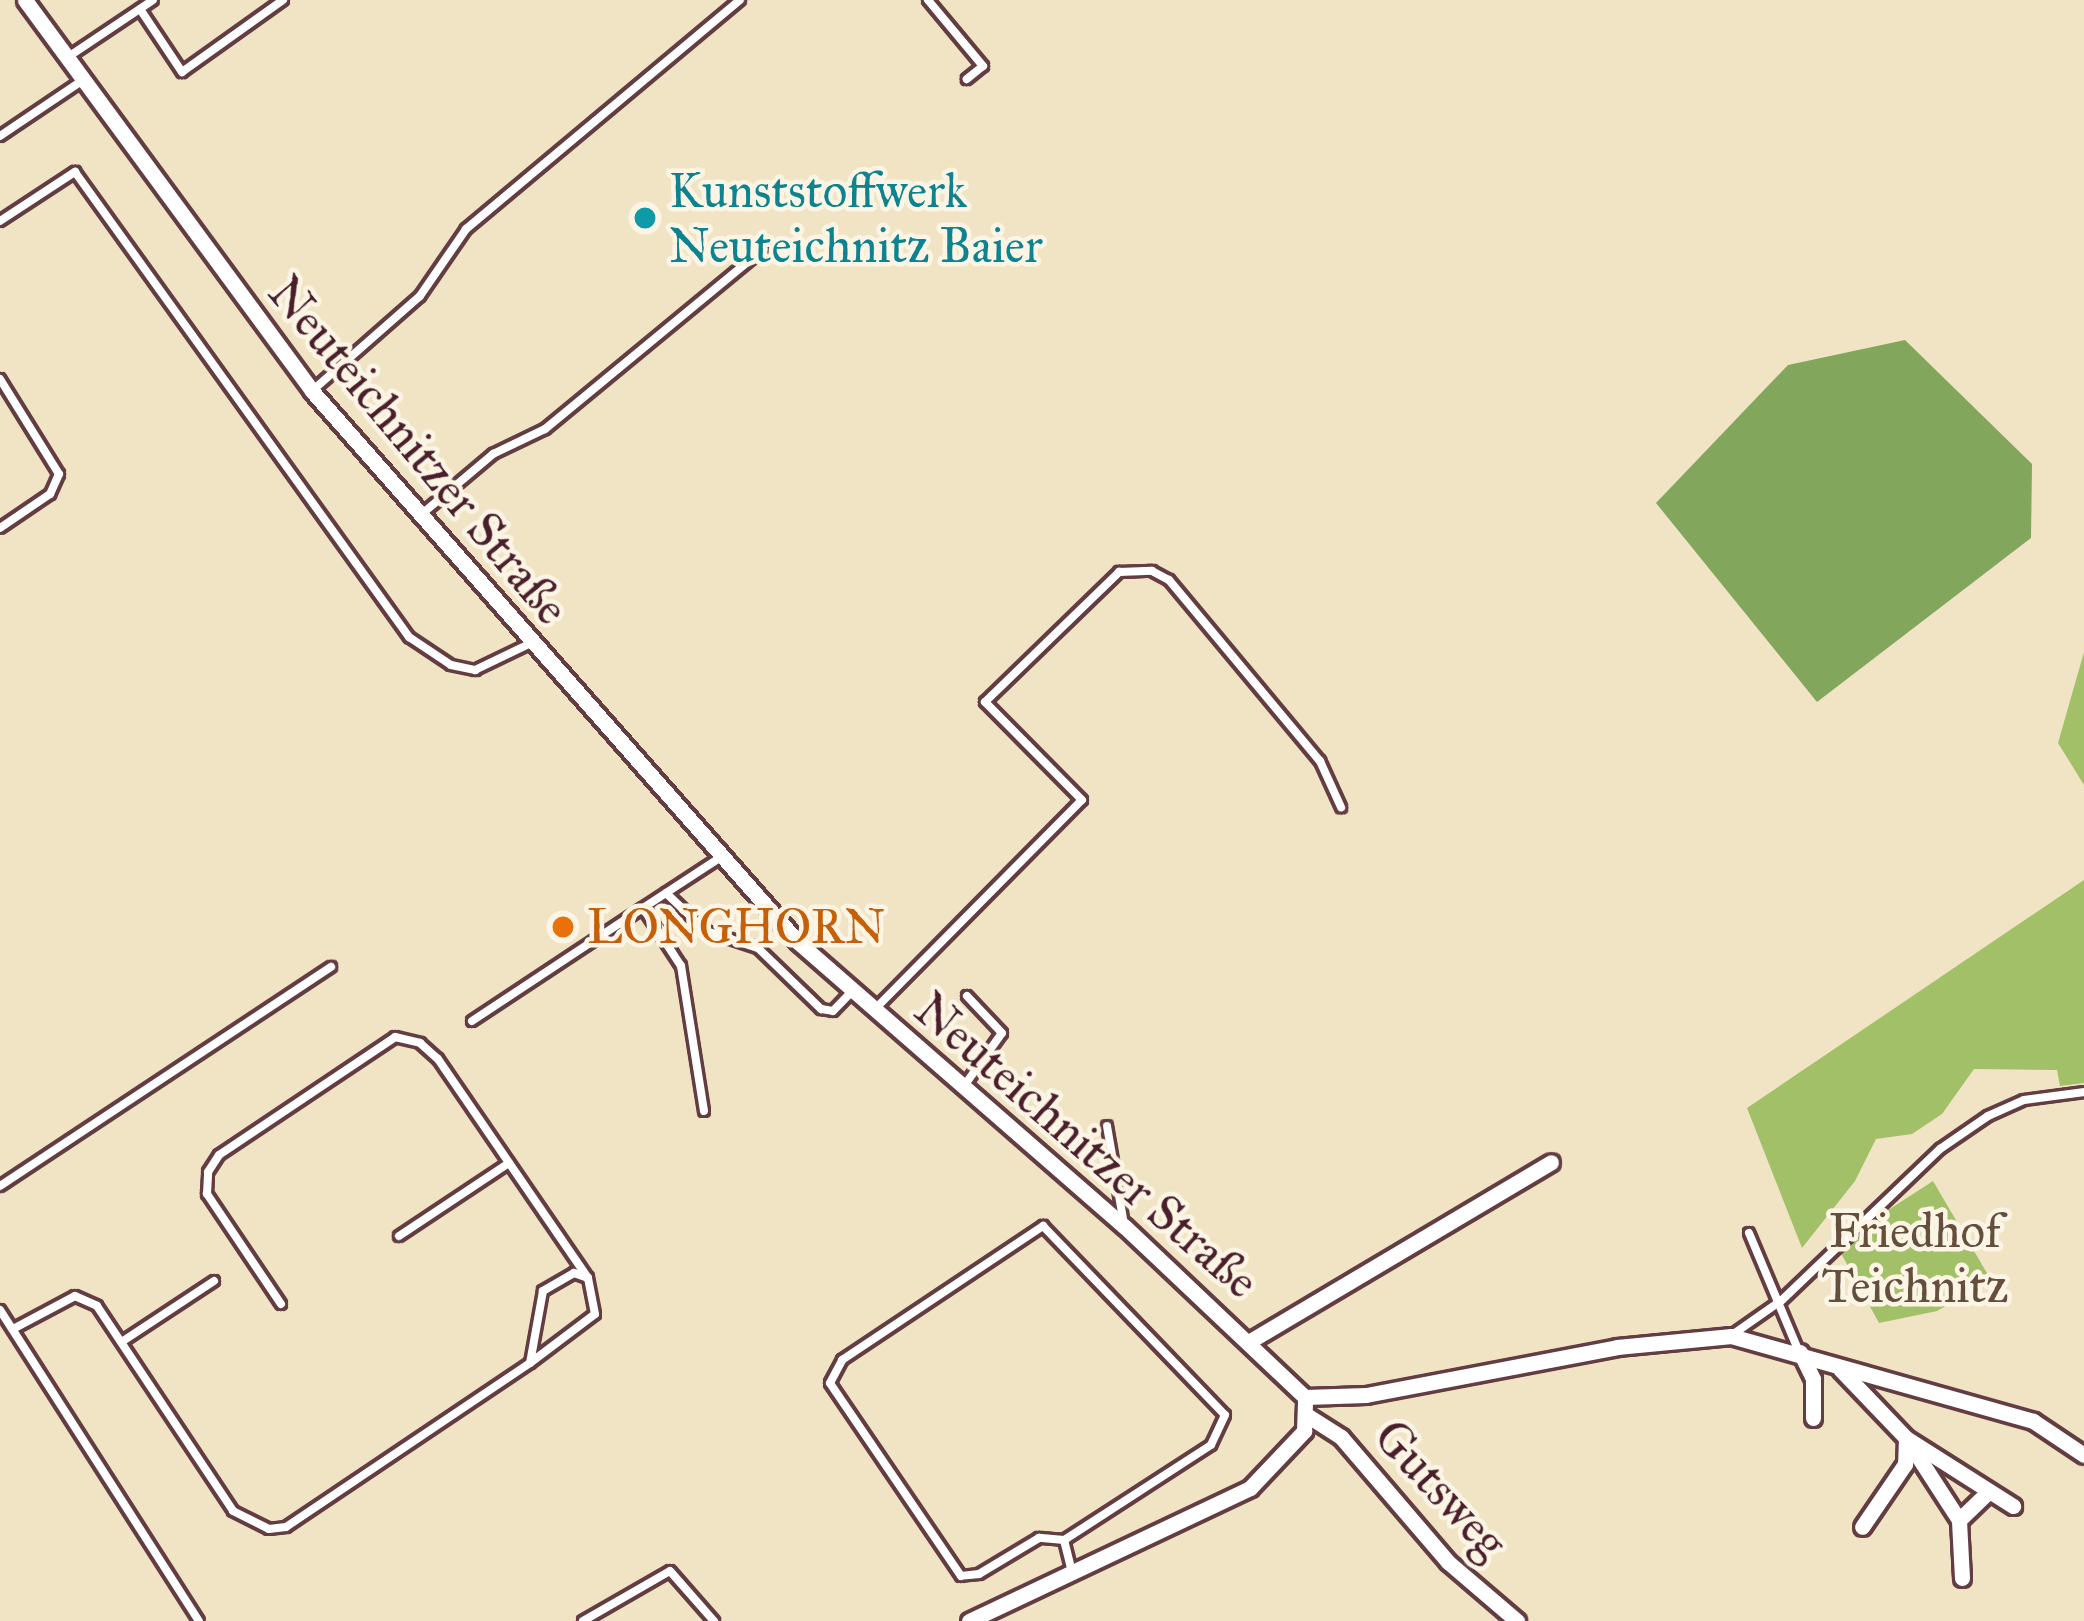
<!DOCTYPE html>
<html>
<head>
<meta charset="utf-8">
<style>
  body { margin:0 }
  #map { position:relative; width:2084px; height:1621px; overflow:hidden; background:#f0e4c5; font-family:"IM FELL Great Primer",serif }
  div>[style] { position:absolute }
  .green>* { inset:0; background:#a2c068 }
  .forest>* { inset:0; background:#81a65c }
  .roads { filter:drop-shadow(3px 0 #633d42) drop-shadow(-3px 0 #633d42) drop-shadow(0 3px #633d42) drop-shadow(0 -3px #633d42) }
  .lane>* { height:8px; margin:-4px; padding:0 4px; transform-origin:4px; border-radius:4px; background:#fff }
  .street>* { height:15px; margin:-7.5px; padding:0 7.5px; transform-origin:7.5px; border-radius:7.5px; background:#fff }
  .dots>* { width:33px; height:33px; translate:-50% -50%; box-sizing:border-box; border:6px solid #fcf5e5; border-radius:50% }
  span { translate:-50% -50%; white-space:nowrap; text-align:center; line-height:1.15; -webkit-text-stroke:9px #fcf5e5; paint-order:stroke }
  .culture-label { font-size:48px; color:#0d838f }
  .left { translate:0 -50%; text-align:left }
  .street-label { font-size:48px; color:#4a1f2b }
  .food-label { font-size:48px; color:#c56008 }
  .park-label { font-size:48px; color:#644f3d }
</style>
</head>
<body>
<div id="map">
  <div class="green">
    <i style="clip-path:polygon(2084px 652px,2084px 785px,2058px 743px)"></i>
    <i style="clip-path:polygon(2084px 880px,2084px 1083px,2060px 1086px,2057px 1070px,1974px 1069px,1942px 1114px,1912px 1134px,1876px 1139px,1855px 1181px,1802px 1248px,1747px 1108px)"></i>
    <i style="clip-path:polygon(1933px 1181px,1991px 1280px,1937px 1311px,1879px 1323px,1836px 1244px)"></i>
  </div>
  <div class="forest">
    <i style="clip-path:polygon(1905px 340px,2032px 464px,2031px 538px,1817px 702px,1656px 503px,1788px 365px)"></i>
  </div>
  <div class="roads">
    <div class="lane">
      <i style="left:928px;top:0;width:86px;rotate:50.2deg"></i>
      <i style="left:983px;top:66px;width:21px;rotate:141deg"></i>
      <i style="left:140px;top:9px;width:76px;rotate:56.3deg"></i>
      <i style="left:182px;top:72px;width:124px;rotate:-35.5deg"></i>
      <i style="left:68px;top:57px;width:102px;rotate:-33.8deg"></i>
      <i style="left:0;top:136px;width:100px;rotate:-34deg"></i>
      <i style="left:0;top:221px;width:90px;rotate:-33.2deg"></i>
      <i style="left:75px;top:172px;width:573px;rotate:54.31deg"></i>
      <i style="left:409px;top:637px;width:50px;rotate:33.7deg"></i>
      <i style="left:451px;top:665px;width:25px;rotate:12deg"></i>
      <i style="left:475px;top:670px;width:60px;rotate:-25.7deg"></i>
      <i style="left:0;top:379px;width:112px;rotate:58.2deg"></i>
      <i style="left:59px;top:474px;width:22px;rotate:114deg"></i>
      <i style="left:50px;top:494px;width:60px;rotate:145.8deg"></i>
      <i style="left:313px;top:390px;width:142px;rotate:-41.3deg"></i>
      <i style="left:420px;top:296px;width:81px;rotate:-55.5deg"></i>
      <i style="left:466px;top:229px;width:357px;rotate:-39.9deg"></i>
      <i style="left:423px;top:513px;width:92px;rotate:-40.1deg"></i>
      <i style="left:493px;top:454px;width:58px;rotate:-25.7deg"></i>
      <i style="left:545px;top:429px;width:283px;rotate:-39.5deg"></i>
      <i style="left:666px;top:893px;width:55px;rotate:43.5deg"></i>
      <i style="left:706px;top:931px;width:55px;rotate:18.1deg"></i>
      <i style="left:758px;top:948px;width:88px;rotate:44.1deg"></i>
      <i style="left:821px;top:1009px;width:12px;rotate:9deg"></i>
      <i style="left:833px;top:1011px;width:28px;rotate:-46deg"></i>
      <i style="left:875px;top:1009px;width:294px;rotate:-45.3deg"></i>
      <i style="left:1082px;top:800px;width:138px;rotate:-134.7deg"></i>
      <i style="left:985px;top:702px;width:187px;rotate:-44.1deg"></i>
      <i style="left:1119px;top:572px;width:33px;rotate:-2deg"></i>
      <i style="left:1152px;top:571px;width:19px;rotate:28deg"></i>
      <i style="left:1169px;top:580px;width:236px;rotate:50.2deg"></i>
      <i style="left:1320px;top:761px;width:51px;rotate:65.5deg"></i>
      <i style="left:472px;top:1021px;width:205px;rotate:-33.5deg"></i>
      <i style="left:964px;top:1086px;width:65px;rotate:-54.4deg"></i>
      <i style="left:1002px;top:1033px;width:51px;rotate:-133.4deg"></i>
      <i style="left:704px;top:1111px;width:147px;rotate:-99deg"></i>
      <i style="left:681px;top:966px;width:69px;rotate:-123.2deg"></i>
      <i style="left:643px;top:908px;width:93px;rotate:-33.2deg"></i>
      <i style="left:1107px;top:1126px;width:94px;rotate:80.2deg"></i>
      <i style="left:0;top:1186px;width:397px;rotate:-33.5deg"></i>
      <i style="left:1749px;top:1233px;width:129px;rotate:67.2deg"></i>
      <i style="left:399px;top:1236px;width:132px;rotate:-33.6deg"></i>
      <i style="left:281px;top:1304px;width:133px;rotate:-123.9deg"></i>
      <i style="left:207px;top:1194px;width:22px;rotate:-87deg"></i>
      <i style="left:208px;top:1172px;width:20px;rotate:-57deg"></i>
      <i style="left:219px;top:1155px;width:212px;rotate:-33.8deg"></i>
      <i style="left:395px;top:1037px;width:26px;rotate:13deg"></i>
      <i style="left:420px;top:1043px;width:24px;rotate:42deg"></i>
      <i style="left:438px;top:1059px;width:264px;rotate:55.6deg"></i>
      <i style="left:0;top:1310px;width:369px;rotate:57.4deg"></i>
      <i style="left:13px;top:1329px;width:70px;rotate:-28deg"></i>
      <i style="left:75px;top:1296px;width:24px;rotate:24deg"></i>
      <i style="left:97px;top:1306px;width:246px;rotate:56.4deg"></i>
      <i style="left:233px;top:1511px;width:40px;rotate:26.6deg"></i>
      <i style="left:269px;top:1529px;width:17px;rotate:-7deg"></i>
      <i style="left:286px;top:1527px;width:294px;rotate:-33.9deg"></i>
      <i style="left:530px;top:1363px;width:81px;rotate:-37deg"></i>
      <i style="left:595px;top:1314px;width:37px;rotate:-101deg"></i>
      <i style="left:588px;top:1278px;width:15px;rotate:-160deg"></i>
      <i style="left:574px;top:1273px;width:36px;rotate:150deg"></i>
      <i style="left:543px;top:1291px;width:73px;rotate:100.2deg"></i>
      <i style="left:1732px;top:1335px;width:61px;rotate:-35deg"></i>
      <i style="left:1782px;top:1300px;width:219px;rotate:-43.7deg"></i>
      <i style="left:1940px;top:1149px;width:58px;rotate:-34.5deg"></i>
      <i style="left:1988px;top:1116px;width:39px;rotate:-24deg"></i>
      <i style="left:2024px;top:1100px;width:61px;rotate:-7.6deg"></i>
      <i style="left:123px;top:1341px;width:109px;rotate:-33.4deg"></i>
      <i style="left:1064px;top:1540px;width:25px;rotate:-175deg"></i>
      <i style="left:1039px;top:1538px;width:70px;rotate:149deg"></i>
      <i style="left:979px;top:1574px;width:18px;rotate:174deg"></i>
      <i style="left:961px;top:1576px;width:233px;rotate:-124.2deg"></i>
      <i style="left:830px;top:1383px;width:26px;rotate:-62deg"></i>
      <i style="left:842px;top:1360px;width:242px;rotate:-33.7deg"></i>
      <i style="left:1043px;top:1226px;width:262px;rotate:46.1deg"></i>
      <i style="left:1225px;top:1415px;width:33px;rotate:115deg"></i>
      <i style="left:1211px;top:1445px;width:175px;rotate:147.1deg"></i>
      <i style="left:1064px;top:1540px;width:32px;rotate:76deg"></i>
      <i style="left:583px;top:1621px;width:100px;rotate:-29.9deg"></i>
      <i style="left:670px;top:1571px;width:67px;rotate:48.7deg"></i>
    </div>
    <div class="street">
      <i style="left:25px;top:0;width:485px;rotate:53.7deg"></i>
      <i style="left:312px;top:391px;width:735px;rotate:48.59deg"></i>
      <i style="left:798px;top:942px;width:432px;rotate:41.1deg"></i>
      <i style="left:1124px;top:1226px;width:249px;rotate:43.4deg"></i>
      <i style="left:1250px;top:1341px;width:350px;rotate:-30.7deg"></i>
      <i style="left:1800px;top:1352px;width:30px;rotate:64deg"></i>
      <i style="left:1813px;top:1379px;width:39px;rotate:90deg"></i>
      <i style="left:1840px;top:1369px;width:95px;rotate:46.3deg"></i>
      <i style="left:1906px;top:1438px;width:26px;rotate:92deg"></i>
      <i style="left:1905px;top:1464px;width:76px;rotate:124.3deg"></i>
      <i style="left:1305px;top:1397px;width:61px;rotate:-1.9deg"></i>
      <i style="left:1366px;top:1395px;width:256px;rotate:-10.8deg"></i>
      <i style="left:1617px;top:1347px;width:115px;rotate:-5.5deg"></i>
      <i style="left:1731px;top:1336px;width:314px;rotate:15.7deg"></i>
      <i style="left:2033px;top:1421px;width:61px;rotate:33.7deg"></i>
      <i style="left:1305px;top:1414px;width:43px;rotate:32.6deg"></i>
      <i style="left:1341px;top:1437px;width:165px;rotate:49.4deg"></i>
      <i style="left:1448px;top:1562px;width:91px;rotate:40.5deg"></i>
      <i style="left:1959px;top:1520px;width:36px;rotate:-44deg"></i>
      <i style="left:1962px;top:1578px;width:58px;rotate:-93deg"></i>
      <i style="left:1959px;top:1520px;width:98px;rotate:-122.9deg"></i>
      <i style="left:1906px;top:1438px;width:127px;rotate:32.4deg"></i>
      <i style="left:969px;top:1621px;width:311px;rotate:-25.3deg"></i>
      <i style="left:1250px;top:1488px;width:79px;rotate:-46.5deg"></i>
      <i style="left:1304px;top:1431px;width:34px;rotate:-88deg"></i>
    </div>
  </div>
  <div class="dots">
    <i style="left:645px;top:218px;background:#0f9aa8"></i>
    <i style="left:563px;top:927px;background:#e8710a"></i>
  </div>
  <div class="culture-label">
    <span class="left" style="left:669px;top:218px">Kunststoffwerk<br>Neuteichnitz Baier</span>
  </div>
  <div class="street-label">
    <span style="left:419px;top:450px;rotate:50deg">Neuteichnitzer Straße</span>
    <span style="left:1087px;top:1145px;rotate:41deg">Neuteichnitzer Straße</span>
    <span style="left:1441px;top:1489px;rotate:47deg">Gutsweg</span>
  </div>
  <div class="food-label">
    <span class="left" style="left:587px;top:927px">LONGHORN</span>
  </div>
  <div class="park-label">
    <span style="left:1915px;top:1258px">Friedhof<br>Teichnitz</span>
  </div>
</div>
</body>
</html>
